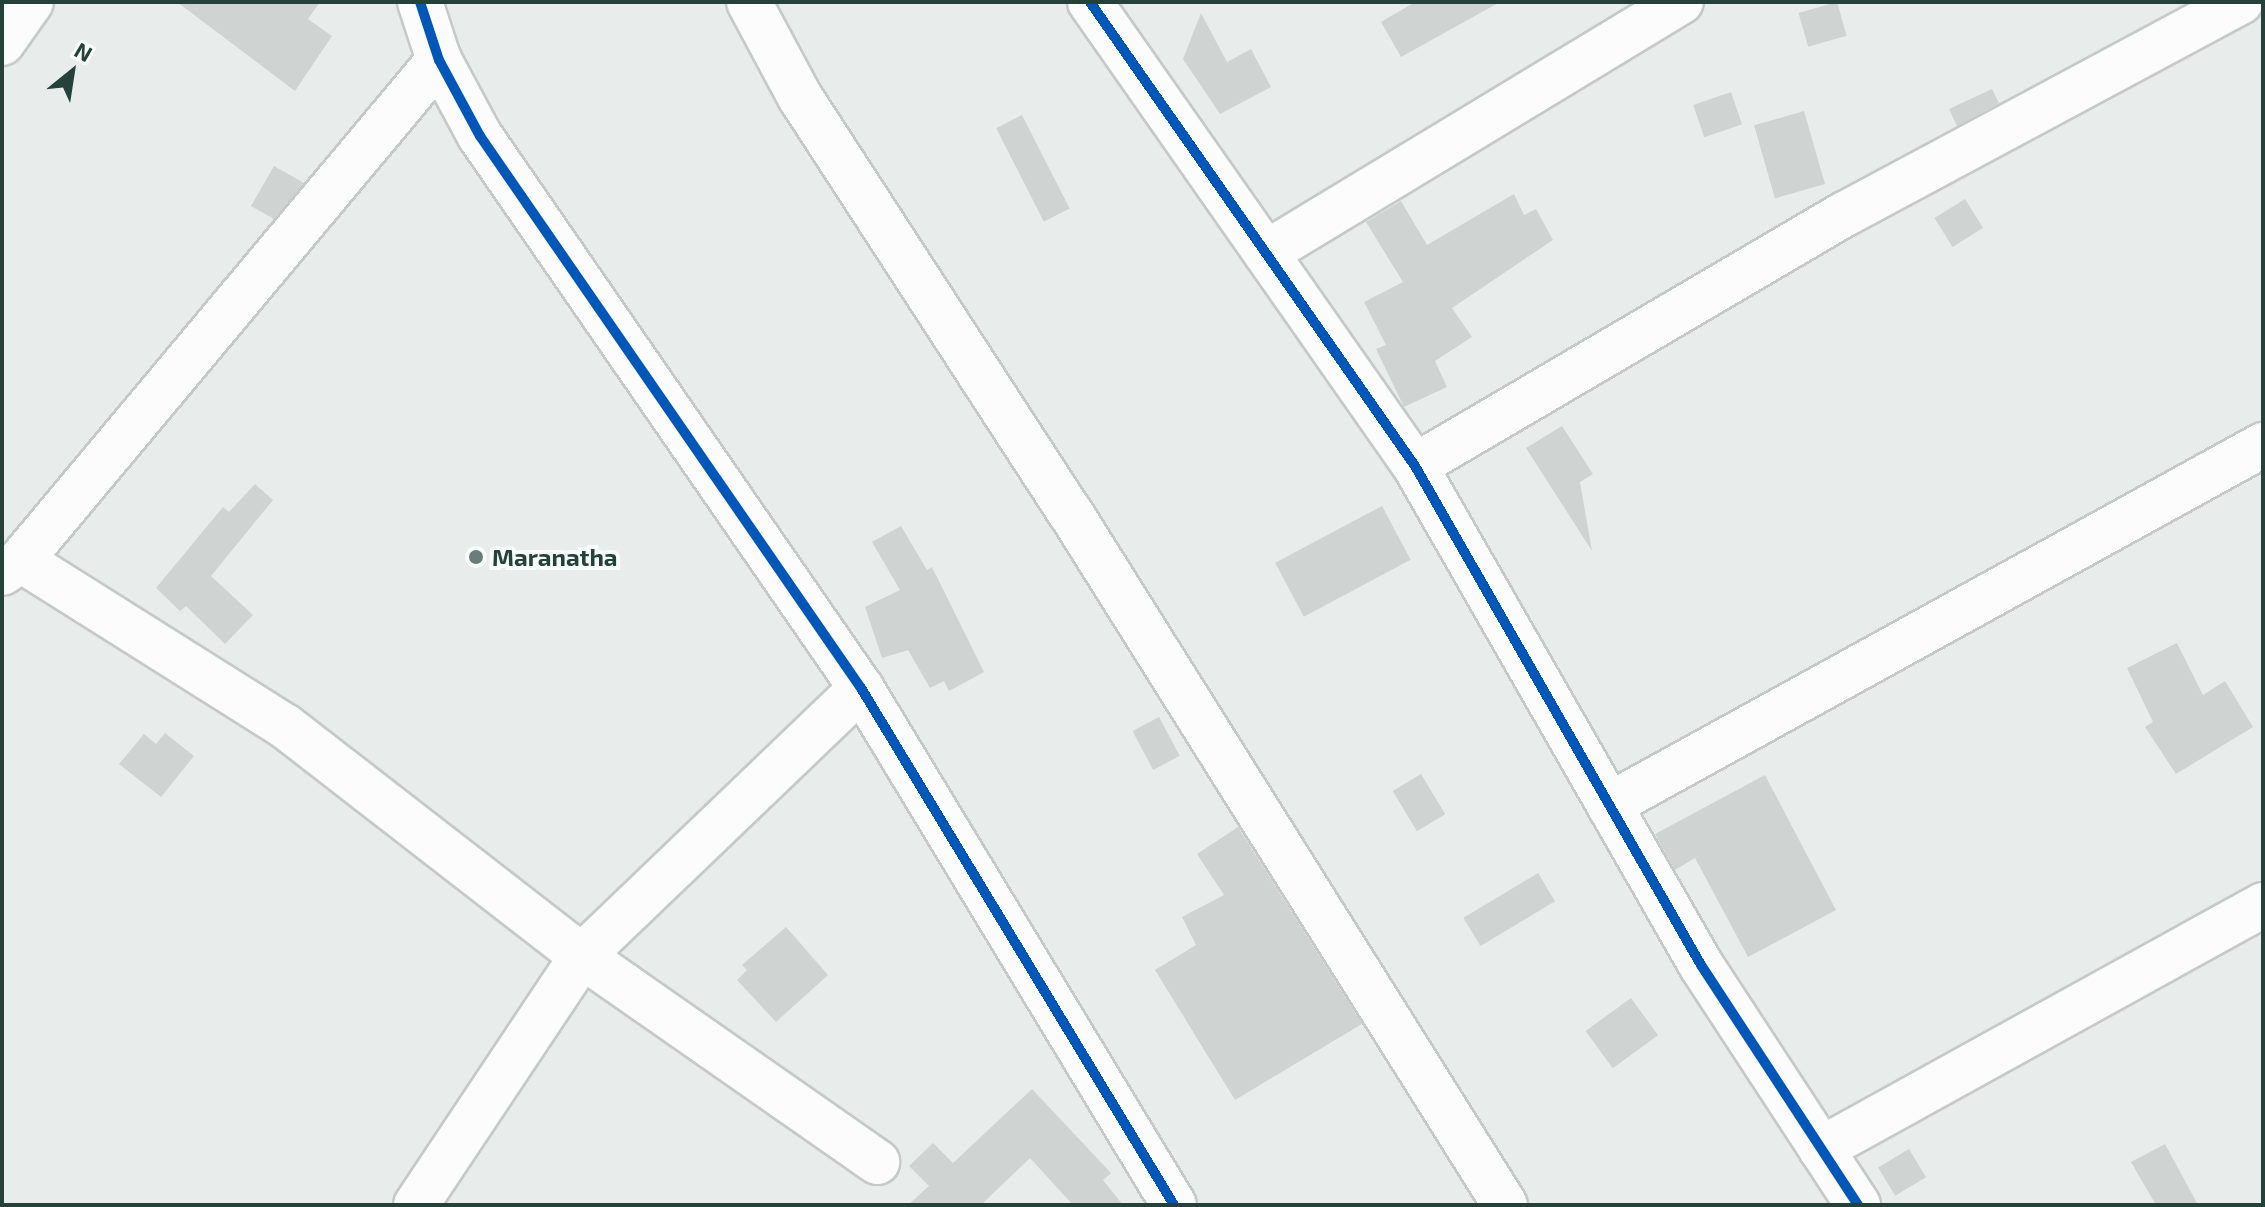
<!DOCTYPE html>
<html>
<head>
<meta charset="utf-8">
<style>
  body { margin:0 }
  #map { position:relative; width:2265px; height:1207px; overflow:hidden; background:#e8edeb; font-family:"Exo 2",sans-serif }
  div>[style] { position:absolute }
  .building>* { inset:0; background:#cfd4d2; transform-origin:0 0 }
  .roads { filter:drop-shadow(2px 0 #c5cac8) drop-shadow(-2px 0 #c5cac8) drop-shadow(0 2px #c5cac8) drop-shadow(0 -2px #c5cac8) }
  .minor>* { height:44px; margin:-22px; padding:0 22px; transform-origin:22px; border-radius:22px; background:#fcfcfc }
  .cycleway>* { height:10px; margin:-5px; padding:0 5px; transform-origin:5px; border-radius:5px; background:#0057b8 }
  .dots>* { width:22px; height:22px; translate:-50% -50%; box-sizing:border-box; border:4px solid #f7fbf9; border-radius:50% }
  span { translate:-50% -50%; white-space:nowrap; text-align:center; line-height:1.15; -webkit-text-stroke:8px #f7fbf9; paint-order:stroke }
  .poi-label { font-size:24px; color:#24423a; font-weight:700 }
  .left { translate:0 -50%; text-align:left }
  .frame { position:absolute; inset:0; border:4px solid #24423a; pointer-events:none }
  .north { position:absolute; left:32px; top:32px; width:80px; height:80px; -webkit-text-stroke:6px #f7fbf9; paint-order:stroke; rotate:30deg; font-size:22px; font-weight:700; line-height:32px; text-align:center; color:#24423a }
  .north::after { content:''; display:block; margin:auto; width:28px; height:36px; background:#24423a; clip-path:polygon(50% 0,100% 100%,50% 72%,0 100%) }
</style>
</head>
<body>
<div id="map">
  <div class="building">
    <i style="clip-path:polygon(177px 2px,320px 2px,308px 19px,332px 36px,295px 91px)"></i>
    <i style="clip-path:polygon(1415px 2px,1500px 2px,1401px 57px,1381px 22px)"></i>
    <i style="left:1837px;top:2px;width:35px;height:40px;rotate:74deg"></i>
    <i style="clip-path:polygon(1201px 13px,1227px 62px,1251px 49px,1271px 87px,1220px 114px,1183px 59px)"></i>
    <i style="clip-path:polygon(1992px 89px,1999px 103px,1957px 126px,1949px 109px)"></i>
    <i style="left:1731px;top:92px;width:34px;height:40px;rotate:71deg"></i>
    <i style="left:1804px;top:111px;width:76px;height:52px;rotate:74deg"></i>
    <i style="left:1022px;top:115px;width:105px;height:29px;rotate:63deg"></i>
    <i style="clip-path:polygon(274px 166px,304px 183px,274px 219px,251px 206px)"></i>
    <i style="clip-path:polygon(1514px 194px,1524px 215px,1536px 209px,1553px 240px,1452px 308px,1472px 337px,1435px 361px,1447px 387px,1404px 407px,1376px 349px,1386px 345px,1364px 302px,1403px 282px,1366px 222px,1401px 201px,1427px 245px)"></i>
    <i style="left:1965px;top:199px;width:34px;height:36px;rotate:58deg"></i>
    <i style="clip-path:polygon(1562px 426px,1593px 474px,1580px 482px,1592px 551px,1526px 448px)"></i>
    <i style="clip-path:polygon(255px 484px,273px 500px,211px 576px,253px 615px,225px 644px,186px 606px,180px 611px,156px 588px,223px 507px,229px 512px)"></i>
    <i style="left:1382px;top:506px;width:61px;height:121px;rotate:62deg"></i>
    <i style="clip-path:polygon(901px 526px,927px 570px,932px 567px,984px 672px,949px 691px,944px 681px,930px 688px,908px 650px,882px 658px,865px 607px,900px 590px,872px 542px)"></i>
    <i style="clip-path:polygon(2177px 643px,2203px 695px,2225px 681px,2253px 727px,2176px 774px,2145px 727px,2153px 722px,2127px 668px)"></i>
    <i style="left:1159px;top:717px;width:44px;height:30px;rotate:62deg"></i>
    <i style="clip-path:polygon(165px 733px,194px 756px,161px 797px,119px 764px,144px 734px,156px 744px)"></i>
    <i style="left:1421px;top:774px;width:47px;height:33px;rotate:59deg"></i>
    <i style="clip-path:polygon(1765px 775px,1836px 910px,1748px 957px,1695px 858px,1675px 870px,1655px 834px)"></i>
    <i style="clip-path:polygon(1238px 827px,1362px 1024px,1235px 1100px,1155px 970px,1196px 945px,1182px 917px,1224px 895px,1197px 854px)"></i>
    <i style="left:1538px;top:873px;width:33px;height:87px;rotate:59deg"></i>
    <i style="clip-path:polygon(786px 927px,828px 975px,776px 1022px,737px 980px,747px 970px,742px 965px)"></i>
    <i style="left:1631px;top:998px;width:46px;height:56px;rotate:54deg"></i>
    <i style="clip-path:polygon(1032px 1089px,1111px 1173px,1103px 1180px,1123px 1205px,1073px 1205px,1030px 1158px,981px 1205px,908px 1205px,929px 1186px,909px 1166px,933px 1143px,953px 1163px)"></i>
    <i style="clip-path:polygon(2165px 1144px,2198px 1205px,2156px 1205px,2131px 1162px)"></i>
    <i style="left:1909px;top:1149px;width:33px;height:36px;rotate:59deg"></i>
  </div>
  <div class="roads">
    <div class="minor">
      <i style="left:420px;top:2px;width:61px;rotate:71.9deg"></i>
      <i style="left:439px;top:60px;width:86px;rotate:61.7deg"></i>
      <i style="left:480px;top:136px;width:671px;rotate:55.39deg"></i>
      <i style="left:861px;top:688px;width:604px;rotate:58.81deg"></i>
      <i style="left:749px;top:2px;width:108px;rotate:61.8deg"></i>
      <i style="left:800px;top:97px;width:495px;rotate:57deg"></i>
      <i style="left:1070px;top:512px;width:818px;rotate:57.88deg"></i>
      <i style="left:1090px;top:2px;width:566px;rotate:54.99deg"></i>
      <i style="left:1415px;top:466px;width:575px;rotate:60.18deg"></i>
      <i style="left:1701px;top:965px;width:287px;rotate:56.8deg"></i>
      <i style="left:2px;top:43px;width:50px;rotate:-54.7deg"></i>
      <i style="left:1266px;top:253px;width:485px;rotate:-31.2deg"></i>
      <i style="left:1415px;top:466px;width:498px;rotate:-30.4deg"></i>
      <i style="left:1845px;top:214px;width:449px;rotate:-28.2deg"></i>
      <i style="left:21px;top:560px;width:312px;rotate:32.2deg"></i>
      <i style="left:285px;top:726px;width:376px;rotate:37.8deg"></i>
      <i style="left:582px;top:956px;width:360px;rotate:34.9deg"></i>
      <i style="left:2px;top:573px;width:23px;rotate:-34deg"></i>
      <i style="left:21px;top:560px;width:652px;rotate:-50.1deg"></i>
      <i style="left:1609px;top:805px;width:747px;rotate:-28.83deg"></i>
      <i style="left:1821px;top:1149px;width:505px;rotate:-28.9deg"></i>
      <i style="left:416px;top:1205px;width:299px;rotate:-56.3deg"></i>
      <i style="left:582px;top:956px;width:387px;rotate:-43.8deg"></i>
    </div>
  </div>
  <div class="cycleway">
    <i style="left:420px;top:2px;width:61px;rotate:71.9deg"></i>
    <i style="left:439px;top:60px;width:86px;rotate:61.7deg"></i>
    <i style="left:480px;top:136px;width:671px;rotate:55.39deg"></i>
    <i style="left:861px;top:688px;width:604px;rotate:58.81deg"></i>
    <i style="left:1090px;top:2px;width:566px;rotate:54.99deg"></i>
    <i style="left:1415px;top:466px;width:575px;rotate:60.18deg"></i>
    <i style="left:1701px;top:965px;width:287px;rotate:56.8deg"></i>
  </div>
  <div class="dots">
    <i style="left:476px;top:557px;background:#697e78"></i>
  </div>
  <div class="poi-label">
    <span class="left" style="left:492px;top:557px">Maranatha</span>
  </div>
  <div class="frame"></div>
  <div class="north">N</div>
</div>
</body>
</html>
